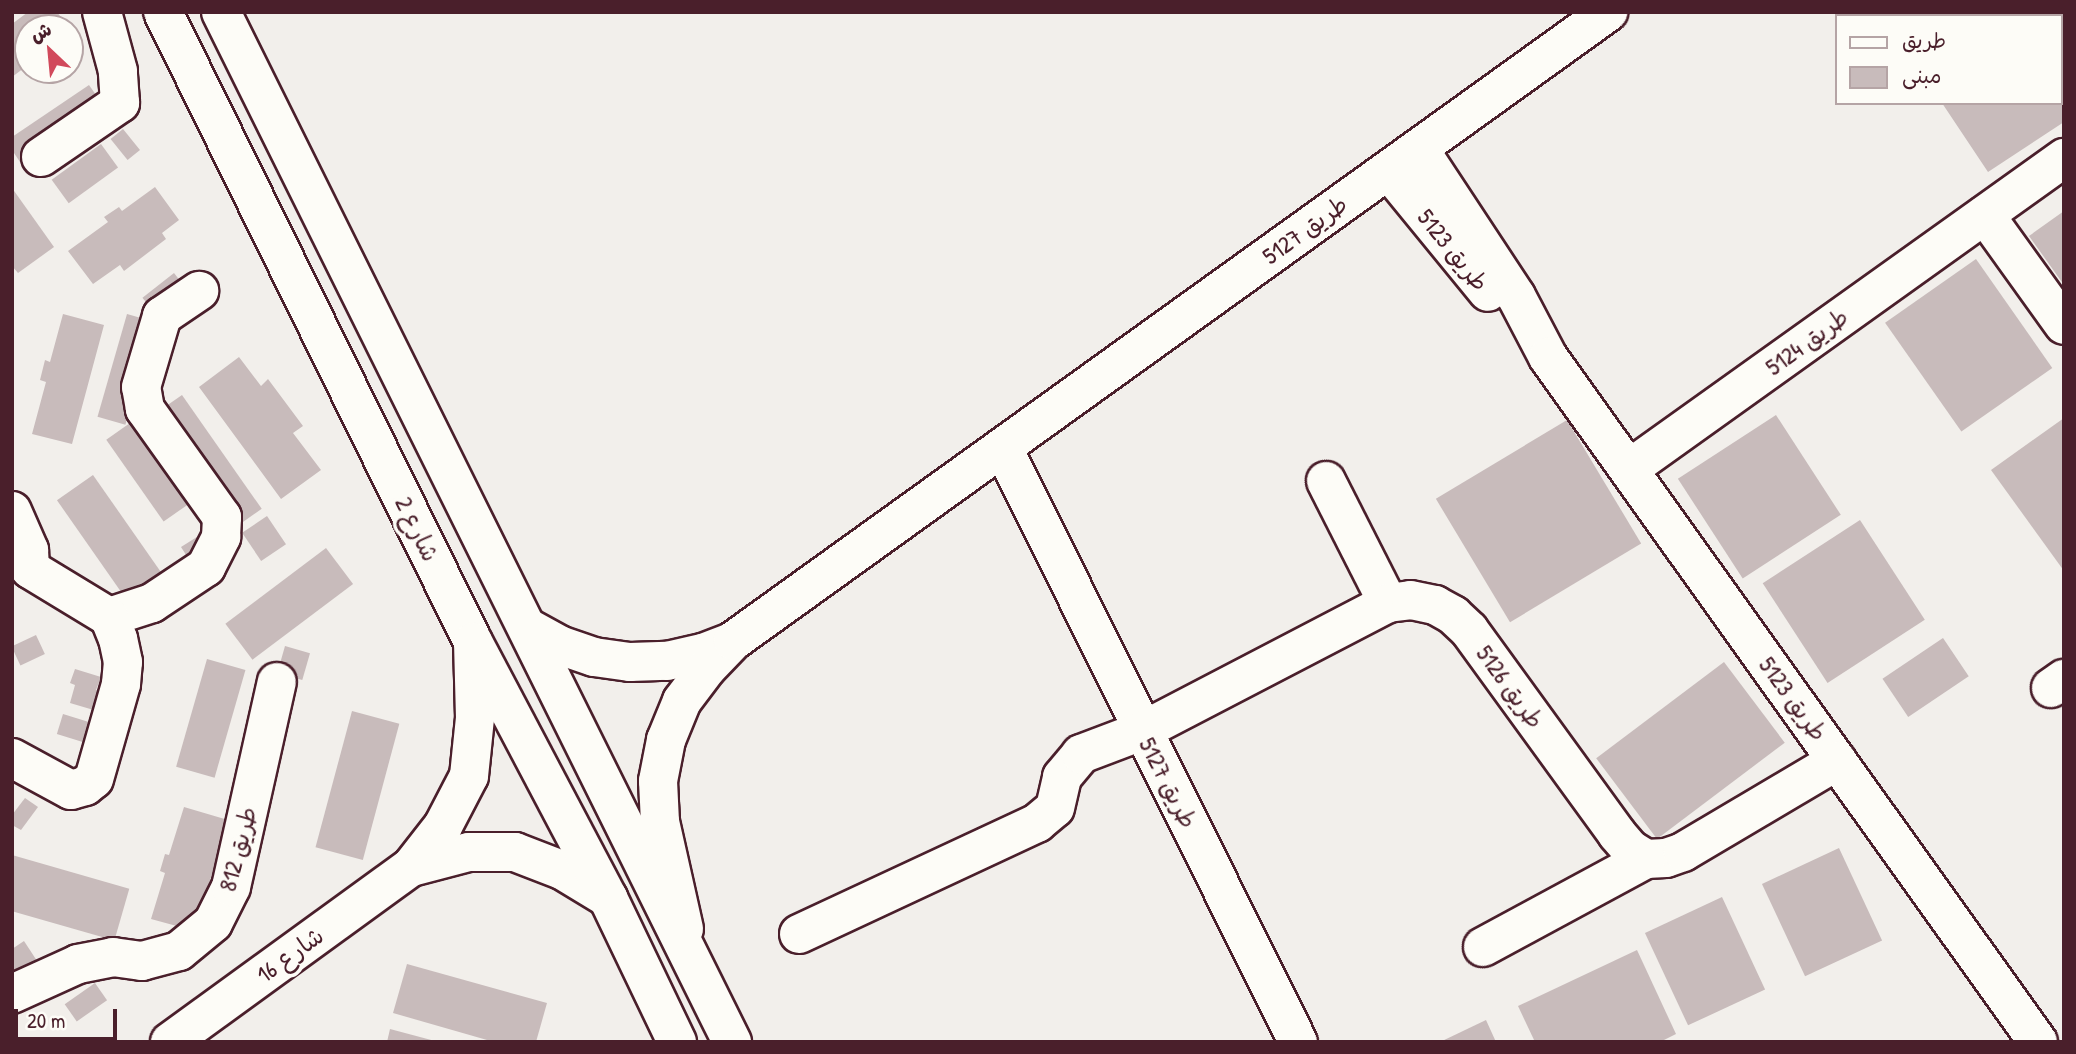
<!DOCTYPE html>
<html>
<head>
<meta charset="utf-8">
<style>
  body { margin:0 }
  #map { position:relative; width:2076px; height:1054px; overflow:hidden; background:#f2efeb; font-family:"Patrick Hand","Playpen Sans Arabic",sans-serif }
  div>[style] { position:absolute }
  .building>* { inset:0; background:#c8bbbb; transform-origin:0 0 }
  .roads { filter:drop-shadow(2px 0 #4a1f2b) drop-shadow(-2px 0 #4a1f2b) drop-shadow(0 2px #4a1f2b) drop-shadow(0 -2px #4a1f2b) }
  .minor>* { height:38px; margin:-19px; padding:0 19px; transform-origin:19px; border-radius:19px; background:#fdfcf7 }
  .major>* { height:38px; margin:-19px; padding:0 19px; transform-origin:19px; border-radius:19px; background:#fdfcf7 }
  span { translate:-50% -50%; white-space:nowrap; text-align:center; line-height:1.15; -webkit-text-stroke:7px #fdfcf7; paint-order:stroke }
  .street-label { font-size:24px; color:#4a1f2b }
  .frame { position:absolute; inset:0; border:14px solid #4a1f2b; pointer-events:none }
  .legend { position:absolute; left:1835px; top:14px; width:228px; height:91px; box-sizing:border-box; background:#fdfcf7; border:2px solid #b5a4a5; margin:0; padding:9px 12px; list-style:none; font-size:21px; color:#4a1f2b }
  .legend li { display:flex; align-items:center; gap:14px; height:35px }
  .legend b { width:35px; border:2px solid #b5a4a5 }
  .north { position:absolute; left:14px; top:14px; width:70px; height:70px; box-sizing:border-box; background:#fdfcf7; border:2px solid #b5a4a5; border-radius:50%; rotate:334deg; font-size:19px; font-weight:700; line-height:28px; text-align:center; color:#4a1f2b }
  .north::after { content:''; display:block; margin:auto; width:24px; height:32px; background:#d1495b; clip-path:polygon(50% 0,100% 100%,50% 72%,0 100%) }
  .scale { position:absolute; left:14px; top:1009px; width:103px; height:32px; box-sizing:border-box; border:4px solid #4a1f2b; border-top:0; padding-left:9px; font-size:21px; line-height:24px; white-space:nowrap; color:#4a1f2b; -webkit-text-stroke:5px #fdfcf7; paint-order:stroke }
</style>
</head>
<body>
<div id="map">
  <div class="building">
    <i style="clip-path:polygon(28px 12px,57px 12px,69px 28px,28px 28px,28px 65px,12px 77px,12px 24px)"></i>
    <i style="left:1936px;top:12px;width:68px;height:6px"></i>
    <i style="clip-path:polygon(89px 85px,103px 105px,20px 162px,12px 150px,12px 137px)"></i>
    <i style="clip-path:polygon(2060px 96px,2064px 102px,2064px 122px,1988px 172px,1942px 103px,2060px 103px)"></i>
    <i style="left:123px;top:129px;width:27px;height:16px;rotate:51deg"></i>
    <i style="left:101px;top:144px;width:29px;height:61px;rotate:54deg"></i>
    <i style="clip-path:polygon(155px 187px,179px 220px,162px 233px,166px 239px,124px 271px,120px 265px,93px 284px,68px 251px,108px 222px,104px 217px,119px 207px,122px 211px)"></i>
    <i style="clip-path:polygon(12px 188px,54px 247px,18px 273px,12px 266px)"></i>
    <i style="clip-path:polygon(2064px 211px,2064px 285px,2029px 236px)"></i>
    <i style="left:1976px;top:259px;width:133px;height:111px;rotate:55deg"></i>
    <i style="left:174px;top:273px;width:24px;height:40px;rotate:52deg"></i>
    <i style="clip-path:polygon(63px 314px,104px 325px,72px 444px,32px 434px,46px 382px,40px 380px,45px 360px,50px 362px)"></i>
    <i style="left:127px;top:314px;width:29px;height:107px;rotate:16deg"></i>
    <i style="clip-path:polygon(239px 357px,261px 386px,268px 379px,303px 426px,293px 433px,321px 470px,281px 499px,199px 387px)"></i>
    <i style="left:182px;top:395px;width:139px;height:32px;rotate:55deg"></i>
    <i style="left:1776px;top:415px;width:119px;height:117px;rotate:57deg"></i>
    <i style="clip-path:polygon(2064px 418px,2064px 571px,1991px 470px)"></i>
    <i style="left:1567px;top:420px;width:144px;height:153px;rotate:59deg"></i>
    <i style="left:130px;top:423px;width:100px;height:29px;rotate:55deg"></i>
    <i style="left:93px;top:475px;width:125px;height:44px;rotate:55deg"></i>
    <i style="left:267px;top:516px;width:34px;height:30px;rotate:56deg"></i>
    <i style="left:1860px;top:520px;width:119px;height:116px;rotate:57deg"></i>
    <i style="clip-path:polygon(208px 530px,188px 558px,181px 547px)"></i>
    <i style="left:326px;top:548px;width:45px;height:126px;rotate:53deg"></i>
    <i style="left:36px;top:635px;width:21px;height:27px;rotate:65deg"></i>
    <i style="left:1943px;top:638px;width:46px;height:73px;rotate:56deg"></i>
    <i style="left:285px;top:646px;width:26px;height:28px;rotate:16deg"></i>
    <i style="left:207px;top:659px;width:40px;height:112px;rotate:16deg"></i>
    <i style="left:1724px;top:662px;width:101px;height:160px;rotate:53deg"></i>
    <i style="clip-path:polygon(75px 669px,101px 677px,96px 690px,103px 692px,97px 711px,70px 703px,75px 685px,70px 683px)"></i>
    <i style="left:352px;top:711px;width:49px;height:141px;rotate:15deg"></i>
    <i style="left:63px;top:714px;width:27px;height:21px;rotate:17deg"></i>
    <i style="clip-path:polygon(25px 798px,38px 807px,21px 830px,12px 825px,12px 815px)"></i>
    <i style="clip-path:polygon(184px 807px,228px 820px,195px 931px,151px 919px,165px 873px,160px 871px,165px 854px,169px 855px)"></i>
    <i style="left:1839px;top:848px;width:102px;height:85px;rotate:65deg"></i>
    <i style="left:12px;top:855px;width:122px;height:54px;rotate:16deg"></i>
    <i style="left:1722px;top:897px;width:102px;height:85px;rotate:65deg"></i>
    <i style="clip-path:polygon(24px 941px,41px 967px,12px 985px,12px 949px)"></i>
    <i style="clip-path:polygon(1637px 950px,1676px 1034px,1660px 1042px,1535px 1042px,1518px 1006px)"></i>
    <i style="clip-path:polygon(407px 964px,547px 1003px,536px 1042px,494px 1042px,393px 1013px)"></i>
    <i style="left:95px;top:983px;width:21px;height:37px;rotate:55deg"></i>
    <i style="clip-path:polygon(1486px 1020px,1496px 1042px,1440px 1042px)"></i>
    <i style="clip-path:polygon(390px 1029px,435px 1041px,435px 1042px,387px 1042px)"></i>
  </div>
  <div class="roads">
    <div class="minor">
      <i style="left:1419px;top:149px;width:176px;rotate:56.6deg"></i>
      <i style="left:1516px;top:296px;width:69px;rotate:62.3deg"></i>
      <i style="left:1548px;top:357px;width:842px;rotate:54.42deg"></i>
      <i style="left:41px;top:157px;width:96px;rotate:-34.4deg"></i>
      <i style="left:120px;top:103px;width:32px;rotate:-94deg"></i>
      <i style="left:118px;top:71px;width:61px;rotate:-105.2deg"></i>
      <i style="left:1389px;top:171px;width:156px;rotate:50.7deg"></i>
      <i style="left:1985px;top:215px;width:135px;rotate:54.3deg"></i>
      <i style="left:1003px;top:448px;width:663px;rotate:63.59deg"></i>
      <i style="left:1629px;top:469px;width:535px;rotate:-35.56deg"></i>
      <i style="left:1326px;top:481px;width:137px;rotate:63.1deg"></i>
      <i style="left:12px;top:511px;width:43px;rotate:66.4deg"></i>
      <i style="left:29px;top:550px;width:19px;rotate:87deg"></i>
      <i style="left:109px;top:617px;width:45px;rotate:-18deg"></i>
      <i style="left:152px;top:603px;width:65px;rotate:-33.7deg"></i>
      <i style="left:206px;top:567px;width:34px;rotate:-63deg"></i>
      <i style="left:221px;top:537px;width:20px;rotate:-87deg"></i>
      <i style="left:222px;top:517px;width:133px;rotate:-125.5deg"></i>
      <i style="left:145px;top:409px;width:22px;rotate:-100deg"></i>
      <i style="left:141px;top:387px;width:74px;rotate:-73.5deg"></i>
      <i style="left:162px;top:316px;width:45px;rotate:-34deg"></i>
      <i style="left:527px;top:627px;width:37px;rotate:29deg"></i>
      <i style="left:559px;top:645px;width:37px;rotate:19deg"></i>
      <i style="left:594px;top:657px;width:36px;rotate:8deg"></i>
      <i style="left:630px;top:662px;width:37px;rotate:-2deg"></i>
      <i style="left:667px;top:661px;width:37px;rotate:-13deg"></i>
      <i style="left:703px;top:653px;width:30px;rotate:-21deg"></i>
      <i style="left:2051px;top:688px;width:16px;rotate:-35deg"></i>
      <i style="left:12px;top:758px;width:67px;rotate:28.5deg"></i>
      <i style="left:71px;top:790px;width:15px;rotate:-16deg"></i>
      <i style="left:85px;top:786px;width:11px;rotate:-38deg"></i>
      <i style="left:94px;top:779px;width:99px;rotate:-74.1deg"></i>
      <i style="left:121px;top:684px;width:22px;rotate:-85deg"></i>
      <i style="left:123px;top:662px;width:24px;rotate:-102deg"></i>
      <i style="left:118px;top:639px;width:24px;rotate:-112deg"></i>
      <i style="left:109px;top:617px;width:92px;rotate:-148.7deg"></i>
      <i style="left:411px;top:867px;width:60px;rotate:-14.5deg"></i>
      <i style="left:469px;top:852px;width:46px"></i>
      <i style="left:515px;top:852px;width:50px;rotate:21deg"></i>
      <i style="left:562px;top:870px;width:54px;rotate:31.3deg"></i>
      <i style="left:684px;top:929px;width:110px;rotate:-102.6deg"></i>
      <i style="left:660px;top:822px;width:41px;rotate:-92.8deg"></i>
      <i style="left:658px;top:781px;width:42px;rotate:-79deg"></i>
      <i style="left:666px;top:740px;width:42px;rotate:-67.7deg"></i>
      <i style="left:682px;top:701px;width:41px;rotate:-52.9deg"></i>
      <i style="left:707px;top:668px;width:37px;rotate:-46deg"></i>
      <i style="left:733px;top:641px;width:1078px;rotate:-35.71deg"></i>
      <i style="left:799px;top:934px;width:263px;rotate:-25deg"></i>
      <i style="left:1037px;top:823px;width:23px;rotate:-40deg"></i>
      <i style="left:1055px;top:808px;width:32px;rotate:-77deg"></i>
      <i style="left:1062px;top:777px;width:30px;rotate:-50deg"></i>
      <i style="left:1081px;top:754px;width:65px;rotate:-20.7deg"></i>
      <i style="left:1142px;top:731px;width:277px;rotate:-27.5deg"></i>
      <i style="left:1388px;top:603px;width:23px;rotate:-7deg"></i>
      <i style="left:1411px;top:600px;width:25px;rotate:12deg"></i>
      <i style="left:1435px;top:605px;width:21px;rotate:29deg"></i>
      <i style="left:1453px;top:615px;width:22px;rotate:43deg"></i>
      <i style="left:1469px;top:630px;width:252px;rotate:54deg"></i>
      <i style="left:1617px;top:834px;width:20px;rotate:49deg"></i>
      <i style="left:1630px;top:849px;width:19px;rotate:32deg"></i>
      <i style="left:1646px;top:859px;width:20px;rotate:-3deg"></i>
      <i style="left:1666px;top:858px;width:18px;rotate:-19deg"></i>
      <i style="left:1683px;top:852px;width:179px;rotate:-30.6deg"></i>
      <i style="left:1483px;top:947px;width:185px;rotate:-28.4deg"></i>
      <i style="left:12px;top:994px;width:72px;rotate:-24.4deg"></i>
      <i style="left:78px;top:964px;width:36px;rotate:-11deg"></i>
      <i style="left:113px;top:957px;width:29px;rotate:8deg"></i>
      <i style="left:142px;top:961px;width:38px;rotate:-15deg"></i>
      <i style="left:179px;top:951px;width:44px;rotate:-39.5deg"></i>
      <i style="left:213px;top:923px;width:40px;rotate:-63.4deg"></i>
      <i style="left:231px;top:887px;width:210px;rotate:-77.4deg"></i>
      <i style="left:170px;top:1042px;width:298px;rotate:-36deg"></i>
      <i style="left:411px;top:867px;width:52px;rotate:-52deg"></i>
      <i style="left:443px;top:826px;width:56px;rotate:-62.5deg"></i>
      <i style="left:469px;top:776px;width:58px;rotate:-84.1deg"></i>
      <i style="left:475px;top:718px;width:76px;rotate:-91.5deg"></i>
    </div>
    <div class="major">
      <i style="left:163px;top:12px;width:702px;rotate:63.8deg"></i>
      <i style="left:473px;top:642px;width:289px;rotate:62.2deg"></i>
      <i style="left:608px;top:898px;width:160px;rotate:64.4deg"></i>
      <i style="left:221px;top:12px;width:1150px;rotate:63.61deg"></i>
    </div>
  </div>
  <div class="street-label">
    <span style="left:1305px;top:230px;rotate:-36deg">طريق 5127</span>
    <span style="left:1453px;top:250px;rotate:51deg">طريق 5123</span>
    <span style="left:1807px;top:342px;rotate:-36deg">طريق 5124</span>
    <span style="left:417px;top:529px;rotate:64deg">شارع 2</span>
    <span style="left:1510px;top:687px;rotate:54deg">طريق 5126</span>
    <span style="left:1793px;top:699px;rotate:54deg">طريق 5123</span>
    <span style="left:1168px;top:783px;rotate:63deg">طريق 5127</span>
    <span style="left:238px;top:849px;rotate:-75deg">طريق 812</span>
    <span style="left:290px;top:955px;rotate:-36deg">شارع 16</span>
  </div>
  <div class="frame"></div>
  <ul class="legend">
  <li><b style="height:9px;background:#fdfcf7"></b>طريق</li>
  <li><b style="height:19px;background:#c8bbbb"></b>مبنى</li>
  </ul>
  <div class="north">ش</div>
  <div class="scale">20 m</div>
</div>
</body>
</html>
